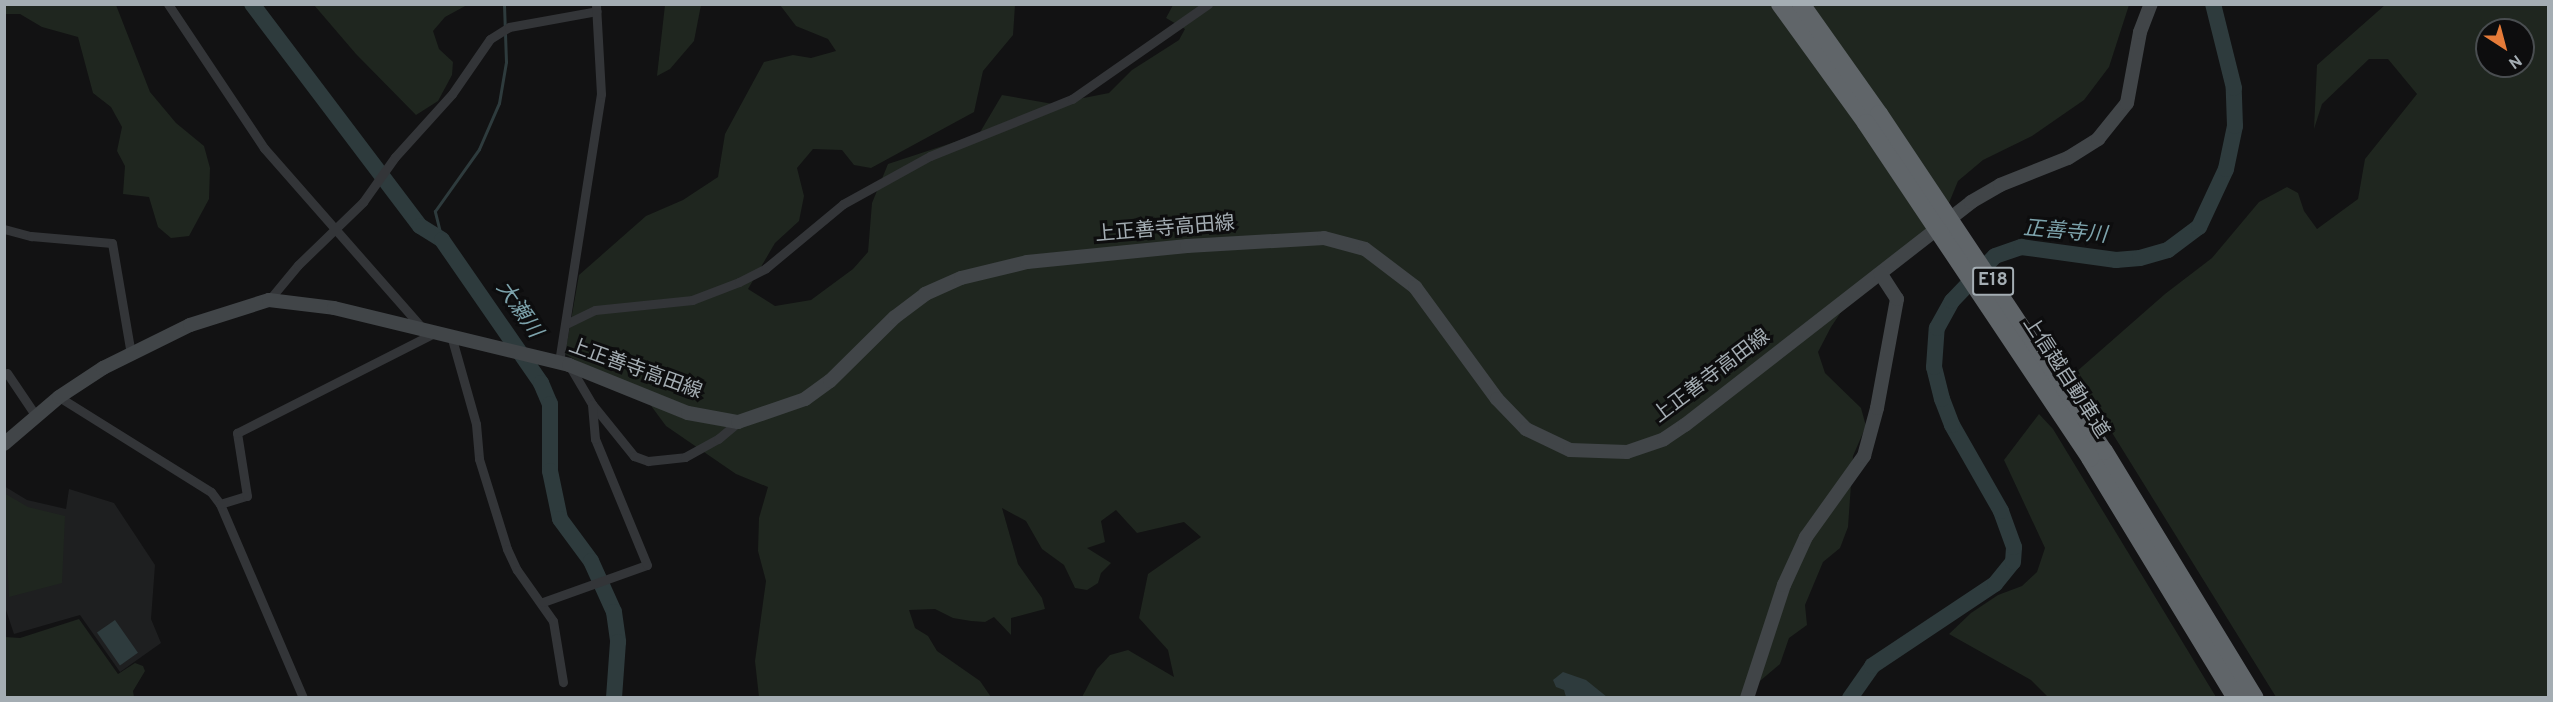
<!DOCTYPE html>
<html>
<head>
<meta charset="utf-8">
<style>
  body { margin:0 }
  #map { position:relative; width:2553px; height:702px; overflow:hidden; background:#121213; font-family:Overpass,"Noto Sans JP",sans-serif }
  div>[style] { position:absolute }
  .built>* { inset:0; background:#1e1f20 }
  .green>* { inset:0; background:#1f261f }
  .water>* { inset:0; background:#2e3b3d; transform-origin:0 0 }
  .stream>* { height:3px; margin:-1.5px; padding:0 1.5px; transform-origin:1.5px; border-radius:1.5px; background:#2e3b3d }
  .river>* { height:16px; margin:-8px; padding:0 8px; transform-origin:8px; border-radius:8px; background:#2e3b3d }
  .street>* { height:9px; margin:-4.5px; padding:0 4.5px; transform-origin:4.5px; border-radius:4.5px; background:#333538 }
  .secondary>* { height:14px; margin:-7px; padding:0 7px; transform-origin:7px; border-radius:7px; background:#414548 }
  .highway>* { height:18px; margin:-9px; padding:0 9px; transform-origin:9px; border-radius:9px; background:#606569 }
  .highway-bridge>* { height:18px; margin:-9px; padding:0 9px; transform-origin:9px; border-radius:9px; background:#606569 }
  span { translate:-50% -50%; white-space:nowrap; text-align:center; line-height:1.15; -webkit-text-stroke:6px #0d0d0e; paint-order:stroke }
  .shield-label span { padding:2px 4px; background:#0d0d0e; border:2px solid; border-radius:4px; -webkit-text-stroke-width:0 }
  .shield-label { font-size:18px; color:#a4adb3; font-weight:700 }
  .street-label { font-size:20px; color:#a4adb3 }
  .water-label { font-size:21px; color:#7da3ac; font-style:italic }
  .frame { position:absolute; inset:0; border:6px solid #a4adb3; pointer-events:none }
  .north { position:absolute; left:2475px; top:18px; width:60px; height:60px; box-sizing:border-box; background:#0d0d0e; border:2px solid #494d50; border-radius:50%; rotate:144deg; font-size:16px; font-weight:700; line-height:24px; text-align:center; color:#a4adb3 }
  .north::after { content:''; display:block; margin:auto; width:21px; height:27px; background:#e57b39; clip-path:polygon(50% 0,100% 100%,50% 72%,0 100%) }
</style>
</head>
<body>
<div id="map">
  <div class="built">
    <i style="clip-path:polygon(4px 486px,27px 500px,66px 509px,69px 489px,114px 503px,155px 565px,151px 619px,161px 643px,120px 672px,80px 615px,14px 634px,5px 607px)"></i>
  </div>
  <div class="green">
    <i style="clip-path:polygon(4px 5px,116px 5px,150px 92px,176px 123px,204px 146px,210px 168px,209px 199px,189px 236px,171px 238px,158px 227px,149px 197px,123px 194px,125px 166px,117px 151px,122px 127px,111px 107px,93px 93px,78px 37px,42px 27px,20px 14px,5px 14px)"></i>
    <i style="clip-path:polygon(314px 5px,467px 5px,445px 17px,433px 31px,439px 49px,453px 62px,452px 75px,438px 101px,416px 115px,356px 54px)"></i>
    <i style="clip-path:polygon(665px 5px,701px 5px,694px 41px,670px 69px,657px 76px)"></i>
    <i style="clip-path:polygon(780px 5px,1015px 5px,1013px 35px,983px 71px,974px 112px,871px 168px,854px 165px,842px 150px,813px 149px,797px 168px,804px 196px,799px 221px,775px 243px,748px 289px,775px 306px,811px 300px,853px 269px,868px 252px,872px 203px,888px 164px,979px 134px,1002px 95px,1053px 104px,1109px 93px,1132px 70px,1179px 40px,1185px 29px,1166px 18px,1173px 5px,2129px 5px,2109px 67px,2084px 100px,2032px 136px,1983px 160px,1958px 181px,1944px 215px,1845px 306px,1831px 327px,1818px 352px,1825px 373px,1861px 408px,1866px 426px,1853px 456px,1848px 527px,1840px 548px,1823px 562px,1805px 605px,1807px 625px,1789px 638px,1780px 664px,1741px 697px,1082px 697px,1097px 669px,1110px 655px,1128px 650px,1174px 677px,1168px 650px,1139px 618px,1148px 574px,1201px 537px,1184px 522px,1137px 533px,1116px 510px,1101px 521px,1105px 542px,1087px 548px,1111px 563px,1101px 573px,1098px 583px,1087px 590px,1075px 588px,1064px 565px,1042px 549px,1026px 521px,1002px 508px,1018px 564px,1042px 598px,1045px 609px,1011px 618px,1011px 635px,994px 617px,985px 622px,971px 621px,953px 618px,935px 609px,909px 610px,915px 628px,928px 636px,937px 651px,980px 681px,991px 697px,759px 697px,755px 661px,766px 581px,758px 551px,759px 518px,768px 487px,736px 474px,666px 426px,649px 403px,565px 354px,579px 275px,646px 216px,683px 200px,718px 177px,725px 134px,764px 62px,793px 55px,811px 58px,836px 51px,828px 39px,796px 26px)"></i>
    <i style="clip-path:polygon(evenodd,2385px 5px,2548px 5px,2548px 697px,2276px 697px,2075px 373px,2165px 294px,2212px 258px,2259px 202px,2287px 187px,2298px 193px,2304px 211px,2317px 229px,2358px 199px,2365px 159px,2417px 94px,2388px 59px,2369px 59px,2322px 104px,2314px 129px,2317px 65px,2385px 5px,2487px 30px,2523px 30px,2523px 66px,2487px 66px,2487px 30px)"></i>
    <i style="clip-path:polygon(2039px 414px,2053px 429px,2216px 697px,2048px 697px,2031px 680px,1949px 634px,1971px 613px,1998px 595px,2022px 586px,2037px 572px,2045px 548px,2004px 460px)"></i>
    <i style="clip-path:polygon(4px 493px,28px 507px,65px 516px,62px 583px,9px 597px)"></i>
    <i style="clip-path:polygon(79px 619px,118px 674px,135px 663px,143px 666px,145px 671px,133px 691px,134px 697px,5px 697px,5px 637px,20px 638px)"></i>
  </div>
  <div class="water">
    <i style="left:115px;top:620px;width:40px;height:22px;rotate:55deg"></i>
    <i style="clip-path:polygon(1563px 672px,1586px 680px,1607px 697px,1566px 697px,1564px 690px,1556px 687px,1553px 680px)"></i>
  </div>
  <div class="stream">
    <i style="left:442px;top:240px;width:30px;rotate:-104deg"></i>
    <i style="left:435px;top:211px;width:76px;rotate:-54.6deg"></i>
    <i style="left:479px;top:149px;width:50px;rotate:-66.5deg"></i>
    <i style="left:499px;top:103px;width:42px;rotate:-80.3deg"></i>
    <i style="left:506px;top:62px;width:58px;rotate:-92deg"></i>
  </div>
  <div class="river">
    <i style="left:252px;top:4px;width:278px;rotate:52.9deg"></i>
    <i style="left:420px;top:226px;width:26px;rotate:32deg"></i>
    <i style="left:442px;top:240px;width:174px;rotate:55.3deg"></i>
    <i style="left:541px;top:383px;width:23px;rotate:67deg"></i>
    <i style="left:550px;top:404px;width:67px;rotate:90deg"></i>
    <i style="left:550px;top:471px;width:49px;rotate:78.2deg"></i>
    <i style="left:560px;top:519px;width:52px;rotate:53.6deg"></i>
    <i style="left:591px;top:561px;width:56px;rotate:65.7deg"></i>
    <i style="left:614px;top:612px;width:30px;rotate:82deg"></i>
    <i style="left:618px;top:642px;width:56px;rotate:94.1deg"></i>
    <i style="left:1850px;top:698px;width:39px;rotate:-55deg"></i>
    <i style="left:1872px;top:666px;width:148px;rotate:-33.7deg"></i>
    <i style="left:1995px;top:584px;width:28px;rotate:-51deg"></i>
    <i style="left:2013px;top:562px;width:15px;rotate:-86deg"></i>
    <i style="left:2014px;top:547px;width:38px;rotate:-110deg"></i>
    <i style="left:2001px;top:511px;width:99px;rotate:-119.7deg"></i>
    <i style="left:1952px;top:425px;width:28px;rotate:-111deg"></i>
    <i style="left:1942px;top:399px;width:33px;rotate:-104deg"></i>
    <i style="left:1934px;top:367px;width:39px;rotate:-86deg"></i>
    <i style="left:1937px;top:328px;width:31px;rotate:-61deg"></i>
    <i style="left:1952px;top:301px;width:62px;rotate:-46.3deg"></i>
    <i style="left:1995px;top:256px;width:28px;rotate:-19deg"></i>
    <i style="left:2021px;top:247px;width:96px;rotate:7.8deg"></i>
    <i style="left:2116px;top:260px;width:24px;rotate:-5deg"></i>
    <i style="left:2140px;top:258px;width:29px;rotate:-16deg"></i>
    <i style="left:2168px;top:250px;width:39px;rotate:-37deg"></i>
    <i style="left:2199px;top:227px;width:64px;rotate:-65deg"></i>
    <i style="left:2226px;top:169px;width:44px;rotate:-78.2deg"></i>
    <i style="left:2235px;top:126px;width:38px;rotate:-92deg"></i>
    <i style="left:2234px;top:88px;width:87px;rotate:-104deg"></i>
  </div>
  <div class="street">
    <i style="left:168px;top:4px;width:173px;rotate:56.3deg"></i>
    <i style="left:264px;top:148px;width:240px;rotate:48.7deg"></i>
    <i style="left:4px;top:229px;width:28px;rotate:15deg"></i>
    <i style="left:31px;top:236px;width:81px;rotate:4.9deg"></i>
    <i style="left:112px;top:243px;width:113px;rotate:80.3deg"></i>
    <i style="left:269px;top:300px;width:45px;rotate:-50.4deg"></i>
    <i style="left:298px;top:265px;width:91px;rotate:-44.1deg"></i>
    <i style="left:363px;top:202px;width:55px;rotate:-54.6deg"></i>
    <i style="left:395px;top:157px;width:85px;rotate:-47.9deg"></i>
    <i style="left:452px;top:94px;width:67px;rotate:-55.4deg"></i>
    <i style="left:490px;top:39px;width:22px;rotate:-32deg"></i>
    <i style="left:509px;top:27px;width:89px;rotate:-10.3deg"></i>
    <i style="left:566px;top:324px;width:32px;rotate:-26deg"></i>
    <i style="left:595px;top:310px;width:98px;rotate:-5.9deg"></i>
    <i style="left:692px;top:300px;width:50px;rotate:-21deg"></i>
    <i style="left:739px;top:282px;width:30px;rotate:-27deg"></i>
    <i style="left:766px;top:268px;width:100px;rotate:-39.7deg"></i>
    <i style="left:843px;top:204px;width:99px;rotate:-28.9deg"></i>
    <i style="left:930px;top:156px;width:153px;rotate:-21.9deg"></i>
    <i style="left:1072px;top:99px;width:166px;rotate:-34.9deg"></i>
    <i style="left:452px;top:339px;width:88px;rotate:74.2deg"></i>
    <i style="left:476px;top:424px;width:35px;rotate:85deg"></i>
    <i style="left:479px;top:459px;width:94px;rotate:72.7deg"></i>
    <i style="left:507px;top:549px;width:23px;rotate:65deg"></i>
    <i style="left:517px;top:570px;width:62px;rotate:54.8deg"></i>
    <i style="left:553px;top:621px;width:62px;rotate:80.7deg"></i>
    <i style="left:559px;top:362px;width:271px;rotate:-81.1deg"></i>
    <i style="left:601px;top:94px;width:90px;rotate:-93.2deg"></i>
    <i style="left:569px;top:365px;width:45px;rotate:59.5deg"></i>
    <i style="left:592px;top:404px;width:67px;rotate:51.1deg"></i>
    <i style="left:634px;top:456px;width:15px;rotate:20deg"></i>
    <i style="left:648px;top:461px;width:37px;rotate:-6deg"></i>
    <i style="left:685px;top:457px;width:38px;rotate:-29deg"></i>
    <i style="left:718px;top:439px;width:26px;rotate:-40deg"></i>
    <i style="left:7px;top:373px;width:52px;rotate:56deg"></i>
    <i style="left:59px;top:397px;width:179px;rotate:32deg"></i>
    <i style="left:211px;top:492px;width:15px;rotate:53deg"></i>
    <i style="left:220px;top:504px;width:211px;rotate:66.8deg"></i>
    <i style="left:220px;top:504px;width:28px;rotate:-17deg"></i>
    <i style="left:247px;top:496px;width:64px;rotate:-99deg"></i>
    <i style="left:237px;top:433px;width:219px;rotate:-26.9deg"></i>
    <i style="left:543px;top:602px;width:110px;rotate:-19.6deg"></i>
    <i style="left:647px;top:565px;width:136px;rotate:-112.4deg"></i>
    <i style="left:595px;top:439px;width:35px;rotate:-95deg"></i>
  </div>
  <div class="secondary">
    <i style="left:4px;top:444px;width:72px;rotate:-40.5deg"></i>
    <i style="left:59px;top:397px;width:53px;rotate:-33.4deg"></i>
    <i style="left:103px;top:368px;width:97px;rotate:-26.3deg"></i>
    <i style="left:190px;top:325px;width:83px;rotate:-17.6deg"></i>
    <i style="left:269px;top:300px;width:65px;rotate:7deg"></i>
    <i style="left:334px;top:308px;width:242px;rotate:13.6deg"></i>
    <i style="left:569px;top:365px;width:128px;rotate:22deg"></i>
    <i style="left:688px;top:413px;width:51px;rotate:10.2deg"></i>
    <i style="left:738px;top:422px;width:71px;rotate:-18.9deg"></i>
    <i style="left:805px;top:399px;width:31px;rotate:-36deg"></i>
    <i style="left:830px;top:381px;width:91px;rotate:-44.6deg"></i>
    <i style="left:895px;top:317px;width:38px;rotate:-37deg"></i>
    <i style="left:925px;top:294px;width:39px;rotate:-24deg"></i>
    <i style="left:961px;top:278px;width:68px;rotate:-13.6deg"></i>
    <i style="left:1027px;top:262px;width:161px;rotate:-5.7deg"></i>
    <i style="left:1187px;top:246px;width:137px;rotate:-3.3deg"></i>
    <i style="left:1324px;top:238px;width:42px;rotate:15deg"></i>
    <i style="left:1365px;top:249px;width:63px;rotate:37.2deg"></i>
    <i style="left:1415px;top:287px;width:139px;rotate:53.8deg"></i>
    <i style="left:1497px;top:399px;width:42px;rotate:46deg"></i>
    <i style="left:1526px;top:429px;width:49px;rotate:25.5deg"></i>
    <i style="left:1570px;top:450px;width:57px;rotate:2deg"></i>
    <i style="left:1627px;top:452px;width:39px;rotate:-19deg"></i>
    <i style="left:1664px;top:439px;width:25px;rotate:-34deg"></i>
    <i style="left:1685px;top:425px;width:363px;rotate:-37.9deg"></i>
    <i style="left:1971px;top:202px;width:34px;rotate:-30deg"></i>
    <i style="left:2000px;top:185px;width:73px;rotate:-21.7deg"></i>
    <i style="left:2068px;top:158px;width:36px;rotate:-32deg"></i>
    <i style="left:2098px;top:139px;width:46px;rotate:-51.1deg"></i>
    <i style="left:2127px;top:103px;width:72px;rotate:-79.6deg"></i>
    <i style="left:2140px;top:32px;width:30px;rotate:-69deg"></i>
    <i style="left:1747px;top:698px;width:119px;rotate:-71.9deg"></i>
    <i style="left:1784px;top:585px;width:53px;rotate:-65.4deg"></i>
    <i style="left:1806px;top:537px;width:100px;rotate:-54.4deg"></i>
    <i style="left:1864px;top:456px;width:50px;rotate:-74.8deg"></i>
    <i style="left:1877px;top:408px;width:111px;rotate:-79.6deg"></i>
    <i style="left:1897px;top:299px;width:30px;rotate:-123deg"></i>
  </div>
  <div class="highway">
    <i style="left:1780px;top:4px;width:147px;rotate:54.1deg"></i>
    <i style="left:1801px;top:4px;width:135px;rotate:54.7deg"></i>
    <i style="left:2104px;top:451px;width:289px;rotate:58.6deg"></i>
    <i style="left:2090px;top:458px;width:281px;rotate:58.7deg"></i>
  </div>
  <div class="highway-bridge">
    <i style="left:1879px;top:114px;width:405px;rotate:56.3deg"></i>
    <i style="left:1866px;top:123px;width:403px;rotate:56.2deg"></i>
  </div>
  <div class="shield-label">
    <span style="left:1993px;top:281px">E18</span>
  </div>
  <div class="street-label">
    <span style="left:1165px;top:230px;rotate:-5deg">上正善寺高田線</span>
    <span style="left:635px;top:370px;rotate:20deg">上正善寺高田線</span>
    <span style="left:1712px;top:377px;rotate:-37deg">上正善寺高田線</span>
    <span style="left:2065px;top:378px;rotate:57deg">上信越自動車道</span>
  </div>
  <div class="water-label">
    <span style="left:2065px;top:233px;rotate:5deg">正善寺川</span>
    <span style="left:518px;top:310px;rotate:55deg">大瀬川</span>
  </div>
  <div class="frame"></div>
  <div class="north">N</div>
</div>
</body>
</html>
